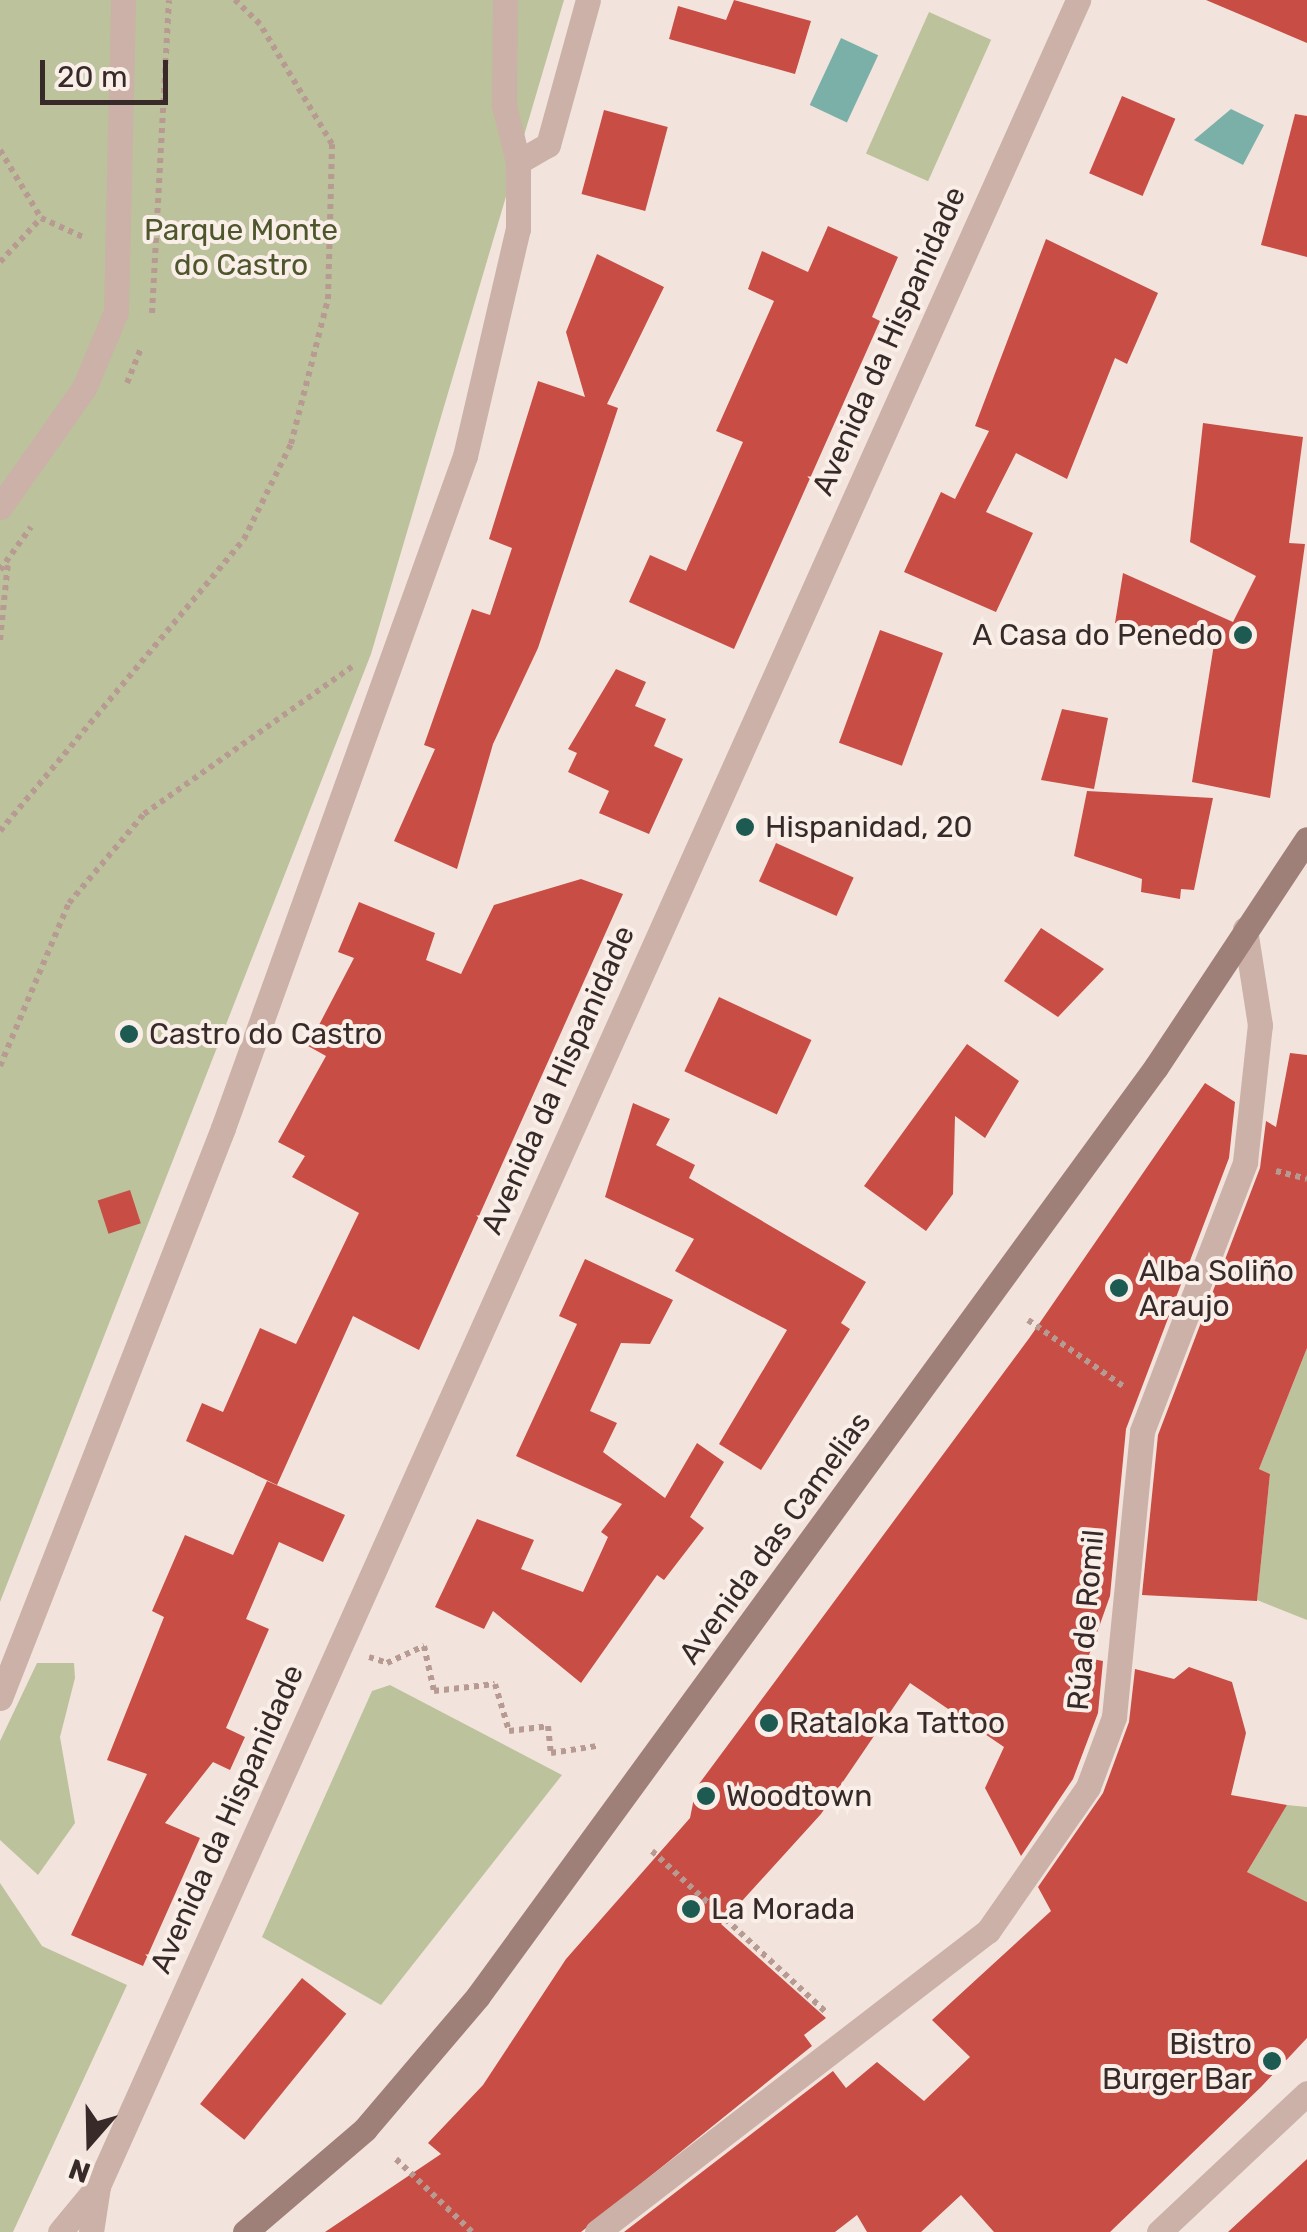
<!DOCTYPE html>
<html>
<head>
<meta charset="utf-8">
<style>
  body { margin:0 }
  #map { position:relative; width:1307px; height:2232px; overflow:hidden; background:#f2e4dc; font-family:Rubik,sans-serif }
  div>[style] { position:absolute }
  .green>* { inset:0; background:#bcc29b; transform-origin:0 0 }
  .water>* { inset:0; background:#7ab0a8; transform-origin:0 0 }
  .building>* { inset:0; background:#c84d45; transform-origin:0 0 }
  .path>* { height:6px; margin-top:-3px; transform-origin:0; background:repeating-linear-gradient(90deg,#b79b92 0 5px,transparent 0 10px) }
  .minor>* { height:25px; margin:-12.5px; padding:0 12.5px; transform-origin:12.5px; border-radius:12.5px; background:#cbb1a7 }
  .tertiary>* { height:25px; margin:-12.5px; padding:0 12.5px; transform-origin:12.5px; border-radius:12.5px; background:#cbb1a7 }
  .secondary>* { height:25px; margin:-12.5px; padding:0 12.5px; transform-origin:12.5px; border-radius:12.5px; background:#9f8079 }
  .dots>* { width:28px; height:28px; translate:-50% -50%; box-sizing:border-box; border:5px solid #faefe8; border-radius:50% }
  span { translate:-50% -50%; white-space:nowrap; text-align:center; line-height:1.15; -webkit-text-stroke:8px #faefe8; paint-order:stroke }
  .park-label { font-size:30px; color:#4e562b }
  .street-label { font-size:30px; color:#372a28 }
  .poi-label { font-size:30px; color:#372a28 }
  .right { translate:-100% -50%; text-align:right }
  .left { translate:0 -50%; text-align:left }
  .north { position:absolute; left:40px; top:2092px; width:100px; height:100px; -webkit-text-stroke:8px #faefe8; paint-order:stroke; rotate:200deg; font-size:28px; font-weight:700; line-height:40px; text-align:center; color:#372a28 }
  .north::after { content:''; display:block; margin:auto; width:35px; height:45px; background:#372a28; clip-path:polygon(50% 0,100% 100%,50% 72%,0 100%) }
  .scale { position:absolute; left:40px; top:60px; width:128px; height:45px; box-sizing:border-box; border:5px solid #372a28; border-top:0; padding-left:12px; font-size:30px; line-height:35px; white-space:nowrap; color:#372a28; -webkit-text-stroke:8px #faefe8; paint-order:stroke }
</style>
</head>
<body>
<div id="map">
  <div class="green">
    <i style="clip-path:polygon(0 0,564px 0,371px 654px,0 1602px)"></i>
    <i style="left:929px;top:12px;width:68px;height:155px;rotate:24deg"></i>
    <i style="clip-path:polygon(1307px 1348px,1307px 1620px,1257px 1600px,1270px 1474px,1259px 1469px)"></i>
    <i style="clip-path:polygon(37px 1663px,74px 1663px,75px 1678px,60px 1737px,75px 1823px,38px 1875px,0 1840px,0 1741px)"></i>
    <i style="clip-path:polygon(390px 1685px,562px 1775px,381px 2005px,262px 1937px,372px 1691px)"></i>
    <i style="clip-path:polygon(1287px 1805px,1307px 1807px,1307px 1902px,1247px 1872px)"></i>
    <i style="clip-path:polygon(0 1883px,42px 1946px,127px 1985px,13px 2232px,0 2232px)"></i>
  </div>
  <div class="water">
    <i style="left:841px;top:38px;width:41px;height:74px;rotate:25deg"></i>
    <i style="clip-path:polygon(1231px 109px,1264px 125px,1243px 165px,1194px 140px)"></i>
  </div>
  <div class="building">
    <i style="clip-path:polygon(734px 0,811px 21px,795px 74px,669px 39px,678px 6px,726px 20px)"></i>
    <i style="clip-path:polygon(1206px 0,1307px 0,1307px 43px)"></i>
    <i style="left:1122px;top:96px;width:58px;height:84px;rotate:23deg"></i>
    <i style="left:604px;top:110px;width:66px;height:87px;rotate:15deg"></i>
    <i style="clip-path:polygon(1295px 114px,1307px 116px,1307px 257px,1261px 245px)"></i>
    <i style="clip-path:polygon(828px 226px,898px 257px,872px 317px,880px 321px,734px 649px,629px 602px,650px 555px,686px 571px,743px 442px,716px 431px,774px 301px,748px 289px,762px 251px,808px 272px)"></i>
    <i style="clip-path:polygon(1046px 239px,1158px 293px,1127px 364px,1115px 358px,1067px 479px,1016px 453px,986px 512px,1033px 533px,996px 612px,904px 572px,941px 492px,955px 499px,989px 431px,975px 426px)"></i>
    <i style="clip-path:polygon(597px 254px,664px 287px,607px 404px,618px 408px,538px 648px,493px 744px,457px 869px,394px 841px,435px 749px,424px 745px,472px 609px,490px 615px,512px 548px,489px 539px,538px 381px,585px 397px,566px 332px)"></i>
    <i style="clip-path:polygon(1203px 423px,1303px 437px,1289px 543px,1305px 544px,1270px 798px,1192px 782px,1215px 638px,1115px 623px,1123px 573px,1233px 622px,1256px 576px,1190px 542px)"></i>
    <i style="left:880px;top:630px;width:67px;height:120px;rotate:20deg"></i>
    <i style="clip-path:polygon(616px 669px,646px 682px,635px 706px,666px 719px,654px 746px,683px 759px,649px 834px,599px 813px,609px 791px,568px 772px,577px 753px,568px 749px)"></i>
    <i style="clip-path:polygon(1062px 709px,1108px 718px,1094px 789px,1041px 780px)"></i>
    <i style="clip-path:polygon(1087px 791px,1213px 798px,1194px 890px,1181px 889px,1180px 899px,1141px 892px,1142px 879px,1074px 856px)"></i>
    <i style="left:776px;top:843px;width:85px;height:42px;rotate:24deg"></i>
    <i style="clip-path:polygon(581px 879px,623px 894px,419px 1350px,353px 1316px,277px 1485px,186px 1441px,202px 1403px,223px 1412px,260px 1328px,296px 1344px,359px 1213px,292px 1177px,305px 1156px,278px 1142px,326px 1056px,308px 1046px,354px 958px,338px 952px,359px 902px,435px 933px,426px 960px,461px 974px,494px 905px)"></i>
    <i style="clip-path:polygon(1041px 928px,1104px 969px,1058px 1017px,1004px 981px)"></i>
    <i style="left:719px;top:997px;width:102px;height:82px;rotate:25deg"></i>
    <i style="clip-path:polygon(967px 1044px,1019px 1081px,985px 1138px,955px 1116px,953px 1194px,926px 1231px,864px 1186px)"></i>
    <i style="clip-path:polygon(1290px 1053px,1307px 1055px,1307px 1348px,1259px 1469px,1270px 1474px,1257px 1601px,1142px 1595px,1158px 1435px,1260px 1168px,1266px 1121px,1276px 1127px)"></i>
    <i style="clip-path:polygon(1205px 1083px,1235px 1102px,1229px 1158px,1126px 1429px,1110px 1596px,1088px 1658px,1103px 1661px,1098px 1713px,1073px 1779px,1021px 1856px,985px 1788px,1004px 1747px,910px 1683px,821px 1814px,721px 1924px,826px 2018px,804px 2035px,812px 2046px,581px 2232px,325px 2232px,441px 2154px,428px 2143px,483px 2085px,566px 1959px,690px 1818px,696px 1788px,1030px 1337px)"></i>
    <i style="clip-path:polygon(633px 1103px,670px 1119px,656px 1145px,695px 1165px,689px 1178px,866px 1282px,841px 1323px,850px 1329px,761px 1470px,719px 1444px,787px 1330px,675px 1271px,694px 1239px,605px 1197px)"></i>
    <i style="left:130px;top:1190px;width:35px;height:34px;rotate:72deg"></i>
    <i style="clip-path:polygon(585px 1259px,673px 1300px,650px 1344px,621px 1343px,590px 1411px,617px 1423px,603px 1452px,665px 1498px,697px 1443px,724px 1462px,690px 1517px,704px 1528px,664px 1580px,657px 1575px,581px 1683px,493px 1611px,484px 1629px,435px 1607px,477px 1519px,534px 1540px,521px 1569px,583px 1592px,608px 1537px,601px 1532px,622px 1504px,516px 1456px,577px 1324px,559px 1316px)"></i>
    <i style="clip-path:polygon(267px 1481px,345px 1515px,323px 1562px,279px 1542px,246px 1619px,269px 1629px,226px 1728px,245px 1737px,230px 1770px,213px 1762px,165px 1823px,200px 1838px,143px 1966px,71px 1935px,147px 1774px,107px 1760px,164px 1617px,152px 1611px,185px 1535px,233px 1555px)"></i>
    <i style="clip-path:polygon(1189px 1667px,1232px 1682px,1246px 1733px,1231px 1795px,1287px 1805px,1247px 1872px,1307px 1902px,1307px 2038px,1261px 2087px,1110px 2232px,994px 2232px,961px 2195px,921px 2232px,867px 2232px,857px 2215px,835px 2232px,624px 2232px,833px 2071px,846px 2088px,877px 2062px,924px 2101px,970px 2057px,932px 2020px,1051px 1911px,1038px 1887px,1103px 1793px,1129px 1722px,1135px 1669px,1174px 1679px)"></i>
    <i style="left:302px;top:1978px;width:57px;height:162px;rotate:39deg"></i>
    <i style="clip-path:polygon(1307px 2159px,1307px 2232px,1228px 2232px)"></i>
  </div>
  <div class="path">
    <i style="left:0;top:150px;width:79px;rotate:58.9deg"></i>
    <i style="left:41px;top:218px;width:48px;rotate:24.4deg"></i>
    <i style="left:0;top:262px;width:60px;rotate:-47deg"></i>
    <i style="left:152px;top:313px;width:313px;rotate:-86.9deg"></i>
    <i style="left:127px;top:383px;width:37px;rotate:-68deg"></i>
    <i style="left:0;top:570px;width:53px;rotate:-54.2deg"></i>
    <i style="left:0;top:640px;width:77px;rotate:-84.1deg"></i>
    <i style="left:0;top:831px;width:381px;rotate:-50.1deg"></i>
    <i style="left:244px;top:539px;width:106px;rotate:-63.7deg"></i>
    <i style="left:291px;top:444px;width:150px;rotate:-75.7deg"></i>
    <i style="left:328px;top:299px;width:155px;rotate:-88.5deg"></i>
    <i style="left:332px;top:144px;width:140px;rotate:-121deg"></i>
    <i style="left:260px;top:24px;width:35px;rotate:-136deg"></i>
    <i style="left:0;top:1066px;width:177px;rotate:-67.1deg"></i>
    <i style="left:69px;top:903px;width:116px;rotate:-49.9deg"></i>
    <i style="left:144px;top:814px;width:255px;rotate:-35.3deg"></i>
    <i style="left:1276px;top:1171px;width:32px;rotate:14deg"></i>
    <i style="left:1028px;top:1320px;width:116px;rotate:34.8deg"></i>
    <i style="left:369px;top:1657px;width:19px;rotate:18deg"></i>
    <i style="left:387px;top:1663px;width:41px;rotate:-24.7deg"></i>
    <i style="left:424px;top:1646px;width:46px;rotate:77.5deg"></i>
    <i style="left:434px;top:1691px;width:61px;rotate:-6.5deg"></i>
    <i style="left:495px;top:1684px;width:49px;rotate:73.4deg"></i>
    <i style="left:509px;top:1731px;width:39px;rotate:-7deg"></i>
    <i style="left:548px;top:1726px;width:27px;rotate:84deg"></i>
    <i style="left:551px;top:1753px;width:47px;rotate:-8.7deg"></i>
    <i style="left:652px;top:1851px;width:238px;rotate:42.8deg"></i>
    <i style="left:396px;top:2159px;width:105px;rotate:43.8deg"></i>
  </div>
  <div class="minor">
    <i style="left:518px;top:162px;width:34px;rotate:-30deg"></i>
    <i style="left:548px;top:145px;width:150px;rotate:-74.6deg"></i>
    <i style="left:0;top:507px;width:146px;rotate:-54.8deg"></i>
    <i style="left:84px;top:388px;width:82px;rotate:-67.2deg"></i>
    <i style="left:116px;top:312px;width:312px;rotate:-88.7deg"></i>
    <i style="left:0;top:1698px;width:612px;rotate:-68.63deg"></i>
    <i style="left:223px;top:1128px;width:714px;rotate:-70.2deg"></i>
    <i style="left:465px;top:456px;width:233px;rotate:-76.9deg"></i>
    <i style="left:518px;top:229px;width:67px;rotate:-90deg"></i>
    <i style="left:518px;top:162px;width:59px;rotate:-103.8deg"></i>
    <i style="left:504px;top:105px;width:105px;rotate:-89.5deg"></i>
    <i style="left:60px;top:2232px;width:60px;rotate:-50.4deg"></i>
    <i style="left:91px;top:2232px;width:47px;rotate:-81.3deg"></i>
    <i style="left:98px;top:2186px;width:2396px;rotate:-65.85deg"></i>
    <i style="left:597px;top:2232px;width:493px;rotate:-37.6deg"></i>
    <i style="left:988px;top:1931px;width:175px;rotate:-55.2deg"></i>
    <i style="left:1088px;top:1787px;width:75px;rotate:-69.6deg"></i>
    <i style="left:1114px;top:1717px;width:287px;rotate:-84.4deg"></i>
    <i style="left:1142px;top:1431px;width:288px;rotate:-69deg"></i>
    <i style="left:1245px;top:1162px;width:138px;rotate:-83.8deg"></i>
    <i style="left:1260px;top:1025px;width:97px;rotate:-98.9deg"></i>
  </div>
  <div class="tertiary">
    <i style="left:1159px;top:2232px;width:203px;rotate:-43.2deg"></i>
  </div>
  <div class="secondary">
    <i style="left:245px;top:2232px;width:158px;rotate:-40.6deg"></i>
    <i style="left:365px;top:2129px;width:175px;rotate:-49.6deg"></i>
    <i style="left:478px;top:1996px;width:1150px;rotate:-53.88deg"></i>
    <i style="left:1156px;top:1067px;width:273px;rotate:-56.5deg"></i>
  </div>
  <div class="dots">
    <i style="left:1243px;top:635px;background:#1d5a52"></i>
    <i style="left:745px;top:827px;background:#1d5a52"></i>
    <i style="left:129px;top:1034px;background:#1d5a52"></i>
    <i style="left:1119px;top:1288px;background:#1d5a52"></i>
    <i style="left:769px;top:1723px;background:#1d5a52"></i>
    <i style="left:706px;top:1796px;background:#1d5a52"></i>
    <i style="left:691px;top:1909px;background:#1d5a52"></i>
    <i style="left:1272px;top:2061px;background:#1d5a52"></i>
  </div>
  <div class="park-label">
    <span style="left:241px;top:247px">Parque Monte<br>do Castro</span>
  </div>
  <div class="street-label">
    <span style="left:889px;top:341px;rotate:-66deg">Avenida da Hispanidade</span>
    <span style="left:558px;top:1080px;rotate:-66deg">Avenida da Hispanidade</span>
    <span style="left:775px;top:1538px;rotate:-54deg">Avenida das Camelias</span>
    <span style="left:1086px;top:1620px;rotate:-85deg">Rúa de Romil</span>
    <span style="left:227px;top:1819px;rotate:-66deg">Avenida da Hispanidade</span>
  </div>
  <div class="poi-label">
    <span class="right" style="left:1223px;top:635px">A Casa do Penedo</span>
    <span class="left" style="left:765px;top:827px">Hispanidad, 20</span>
    <span class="left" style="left:149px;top:1034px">Castro do Castro</span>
    <span class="left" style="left:1139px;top:1288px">Alba Soliño<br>Araujo</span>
    <span class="left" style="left:789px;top:1723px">Rataloka Tattoo</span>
    <span class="left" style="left:726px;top:1796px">Woodtown</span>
    <span class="left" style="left:711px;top:1909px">La Morada</span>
    <span class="right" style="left:1252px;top:2061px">Bistro<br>Burger Bar</span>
  </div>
  <div class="north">N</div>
  <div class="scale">20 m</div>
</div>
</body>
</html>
